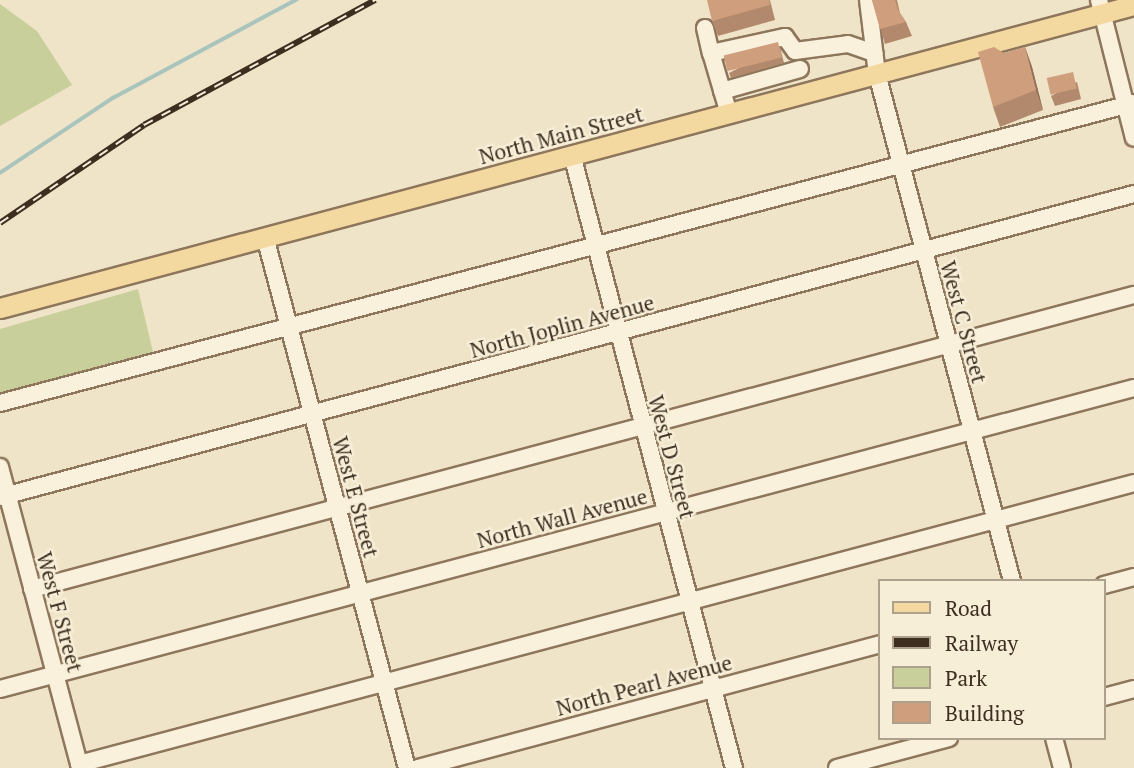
<!DOCTYPE html>
<html>
<head>
<meta charset="utf-8">
<style>
  body { margin:0 }
  #map { position:relative; width:1134px; height:768px; overflow:hidden; background:#f0e4c8; font-family:"PT Serif",serif }
  div>[style] { position:absolute }
  .green>* { inset:0; background:#c9cf9b }
  .stream>* { height:3.5px; margin:-1.75px; padding:0 1.75px; transform-origin:1.75px; border-radius:1.75px; background:#a9c4bc }
  .roads { filter:drop-shadow(2px 0 #8d765c) drop-shadow(-2px 0 #8d765c) drop-shadow(0 2px #8d765c) drop-shadow(0 -2px #8d765c) }
  .minor>* { height:16px; margin:-8px; padding:0 8px; transform-origin:8px; border-radius:8px; background:#faf1dc }
  .major>* { height:19px; margin:-9.5px; padding:0 9.5px; transform-origin:9.5px; border-radius:9.5px; background:#f3d9a0 }
  .rail>* { height:6px; margin-top:-3px; transform-origin:0; background:repeating-linear-gradient(90deg,#f7eed8 0 10px,#3d2e20 0 20px); box-sizing:border-box; border-block:2px solid #3d2e20 }
  .wall>* { inset:0; background:#b2896c }
  .shaded-wall>* { inset:0; background:#916f58 }
  .building>* { inset:0; background:#cf9f7d; transform-origin:0 0 }
  span { translate:-50% -50%; white-space:nowrap; text-align:center; line-height:1.15; -webkit-text-stroke:5px #f7eed8; paint-order:stroke }
  .street-label { font-size:21px; color:#3d2e20 }
  .legend { position:absolute; left:878px; top:579px; width:228px; height:161px; box-sizing:border-box; background:#f7eed8; border:2px solid #ada18e; margin:0; padding:9px 12px; list-style:none; font-size:21px; color:#3d2e20 }
  .legend li { display:flex; align-items:center; gap:14px; height:35px }
  .legend b { width:35px; border:2px solid #ada18e }
</style>
</head>
<body>
<div id="map">
  <div class="green">
    <i style="clip-path:polygon(0 4px,37px 31px,72px 85px,0 126px)"></i>
    <i style="clip-path:polygon(138px 289px,154px 356px,0 397px,0 329px)"></i>
  </div>
  <div class="stream">
    <i style="left:0;top:173px;width:136px;rotate:-33.6deg"></i>
    <i style="left:113px;top:98px;width:208px;rotate:-28.2deg"></i>
  </div>
  <div class="roads">
    <div class="minor">
      <i style="left:868px;top:0;width:75px;rotate:83.1deg"></i>
      <i style="left:877px;top:74px;width:525px;rotate:75.09deg"></i>
      <i style="left:1099px;top:0;width:142px;rotate:75.8deg"></i>
      <i style="left:705px;top:28px;width:26px;rotate:77deg"></i>
      <i style="left:722px;top:91px;width:81px;rotate:-15.8deg"></i>
      <i style="left:729px;top:114px;width:64px;rotate:-106.4deg"></i>
      <i style="left:711px;top:53px;width:76px;rotate:-12.2deg"></i>
      <i style="left:785px;top:37px;width:17px;rotate:54deg"></i>
      <i style="left:795px;top:51px;width:53px;rotate:-7.5deg"></i>
      <i style="left:848px;top:44px;width:28px;rotate:19deg"></i>
      <i style="left:572px;top:155px;width:634px;rotate:75.2deg"></i>
      <i style="left:265px;top:237px;width:550px;rotate:75.03deg"></i>
      <i style="left:0;top:403px;width:1173px;rotate:-14.82deg"></i>
      <i style="left:0;top:467px;width:311px;rotate:75.1deg"></i>
      <i style="left:0;top:497px;width:1174px;rotate:-14.96deg"></i>
      <i style="left:1104px;top:585px;width:31px;rotate:-15deg"></i>
      <i style="left:32px;top:589px;width:1141px;rotate:-14.94deg"></i>
      <i style="left:0;top:689px;width:1173px;rotate:-14.87deg"></i>
      <i style="left:1104px;top:697px;width:31px;rotate:-15deg"></i>
      <i style="left:1054px;top:738px;width:31px;rotate:75deg"></i>
      <i style="left:79px;top:764px;width:1092px;rotate:-14.91deg"></i>
      <i style="left:418px;top:768px;width:478px;rotate:-15deg"></i>
      <i style="left:837px;top:768px;width:116px;rotate:-15deg"></i>
    </div>
    <div class="major">
      <i style="left:0;top:308px;width:1174px;rotate:-14.96deg"></i>
    </div>
  </div>
  <div class="rail">
    <i style="left:0;top:223px;width:174px;rotate:-34.2deg"></i>
    <i style="left:144px;top:125px;width:263px;rotate:-28.4deg"></i>
  </div>
  <div class="wall">
    <i style="clip-path:polygon(770px 0,775px 20px,718px 36px,712px 21px)"></i>
    <i style="clip-path:polygon(872px 0,897px 0,900px 13px,906px 22px,912px 36px,885px 44px)"></i>
    <i style="clip-path:polygon(780px 47px,784px 63px,731px 78px,729px 73px)"></i>
    <i style="clip-path:polygon(1025px 47px,1032px 67px,1043px 110px,1000px 127px,993px 107px)"></i>
    <i style="clip-path:polygon(1077px 82px,1081px 99px,1055px 106px,1051px 96px)"></i>
  </div>
  <div class="shaded-wall">
    <i style="clip-path:polygon(1025px 47px,1032px 67px,1043px 110px,1036px 90px)"></i>
  </div>
  <div class="building">
    <i style="clip-path:polygon(707px 0,769px 0,770px 5px,712px 21px)"></i>
    <i style="clip-path:polygon(872px 0,895px 0,898px 10px,906px 22px,880px 29px)"></i>
    <i style="left:778px;top:42px;width:16px;height:56px;rotate:76deg"></i>
    <i style="clip-path:polygon(994px 47px,1004px 53px,1025px 47px,1036px 90px,993px 107px,978px 52px)"></i>
    <i style="left:1073px;top:72px;width:17px;height:27px;rotate:77deg"></i>
  </div>
  <div class="street-label">
    <span style="left:561px;top:135px;rotate:-15deg">North Main Street</span>
    <span style="left:964px;top:322px;rotate:75deg">West C Street</span>
    <span style="left:562px;top:326px;rotate:-15deg">North Joplin Avenue</span>
    <span style="left:672px;top:457px;rotate:75deg">West D Street</span>
    <span style="left:356px;top:497px;rotate:75deg">West E Street</span>
    <span style="left:562px;top:518px;rotate:-15deg">North Wall Avenue</span>
    <span style="left:60px;top:612px;rotate:75deg">West F Street</span>
    <span style="left:644px;top:685px;rotate:-15deg">North Pearl Avenue</span>
  </div>
  <ul class="legend">
  <li><b style="height:9px;background:#f3d9a0"></b>Road</li>
  <li><b style="height:9px;background:#3d2e20"></b>Railway</li>
  <li><b style="height:19px;background:#c9cf9b"></b>Park</li>
  <li><b style="height:19px;background:#cf9f7d"></b>Building</li>
  </ul>
</div>
</body>
</html>
